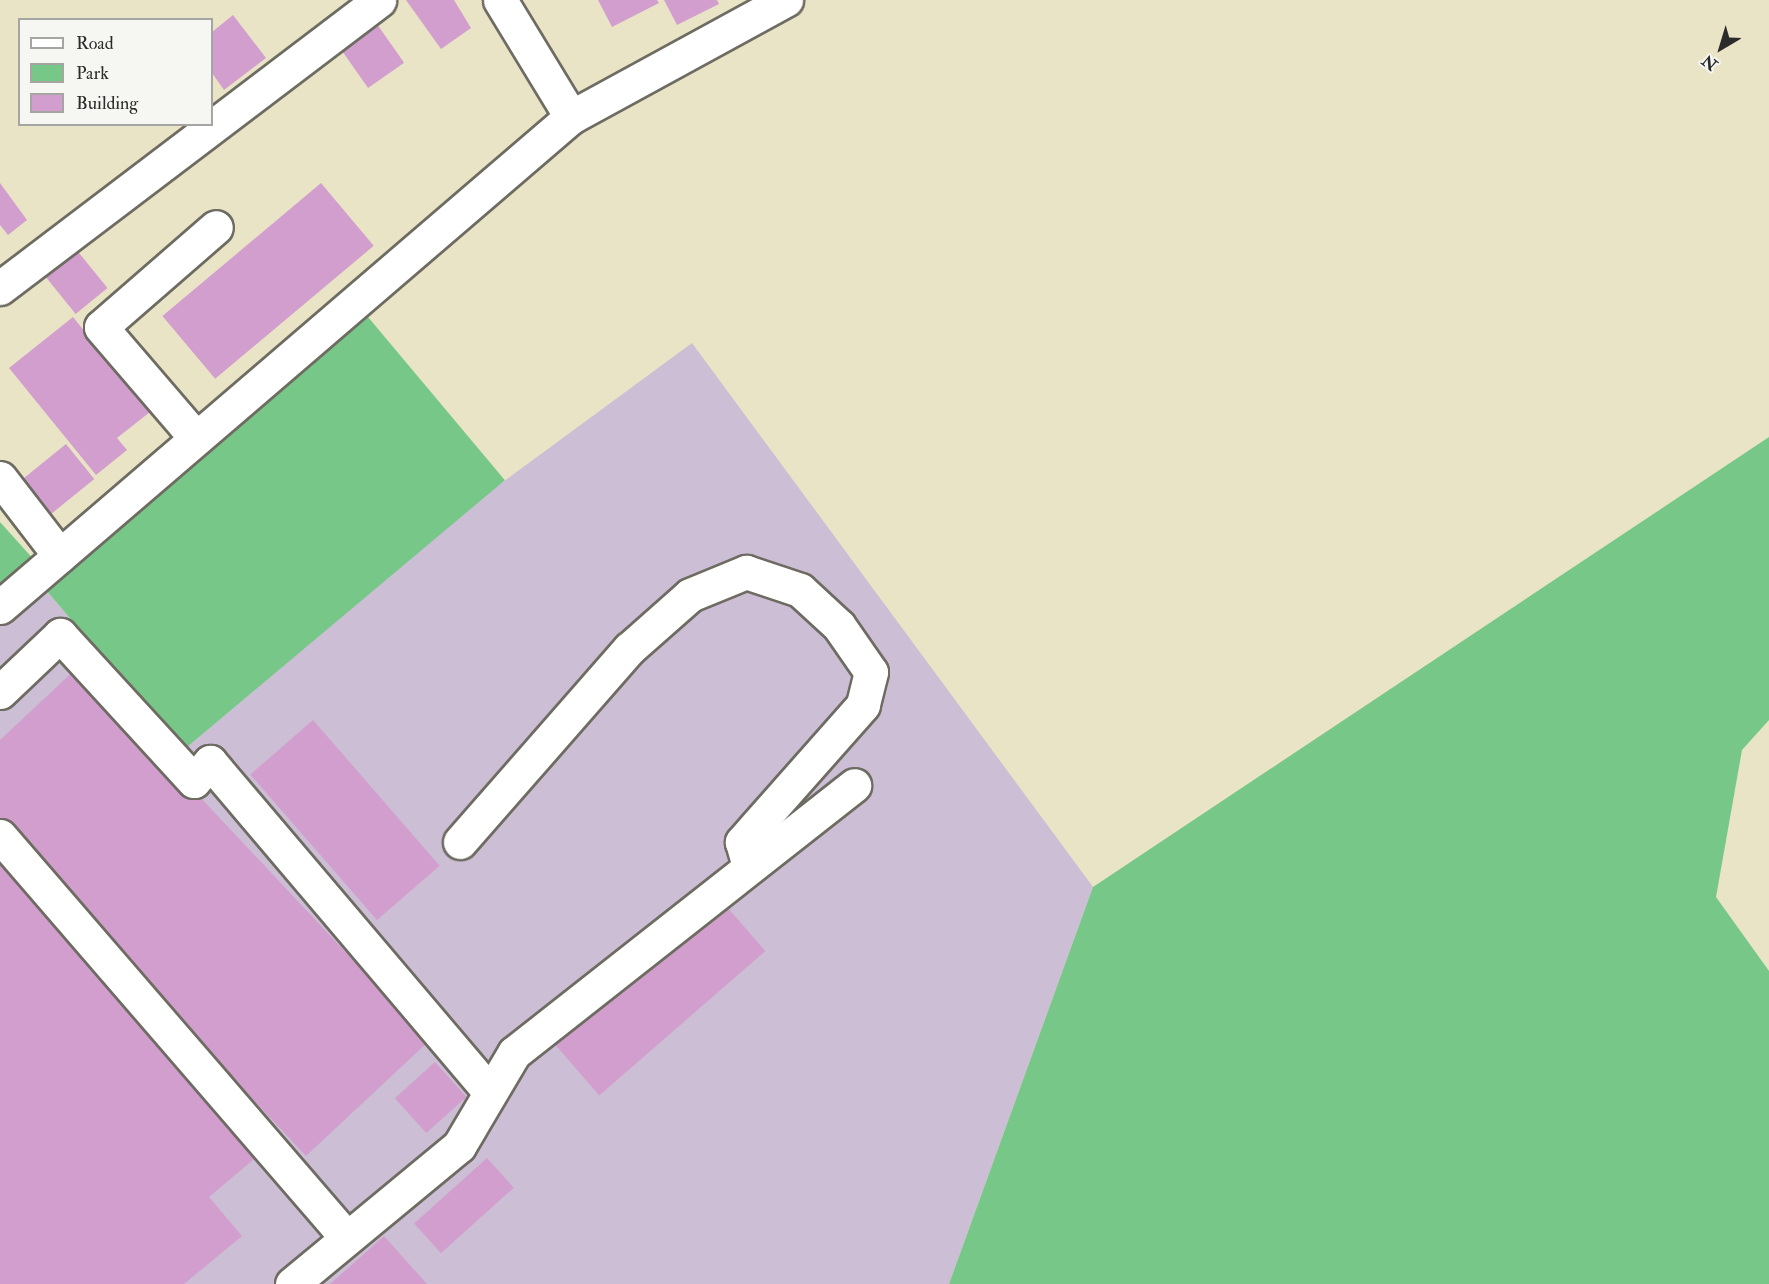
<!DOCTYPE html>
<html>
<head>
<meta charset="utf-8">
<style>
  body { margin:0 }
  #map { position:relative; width:1769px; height:1284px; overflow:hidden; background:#eae4c7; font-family:"IM FELL Double Pica",serif }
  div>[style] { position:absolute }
  .industrial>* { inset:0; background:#ccbed4 }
  .green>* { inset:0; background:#77c788; transform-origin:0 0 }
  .building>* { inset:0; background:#d29ece; transform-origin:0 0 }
  .roads { filter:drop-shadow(2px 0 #6e6c62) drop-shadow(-2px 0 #6e6c62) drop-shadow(0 2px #6e6c62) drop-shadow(0 -2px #6e6c62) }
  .minor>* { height:33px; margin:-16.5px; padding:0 16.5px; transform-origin:16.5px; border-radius:16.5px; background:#fff }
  span { translate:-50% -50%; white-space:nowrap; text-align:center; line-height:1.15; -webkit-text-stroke:4.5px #f6f6f2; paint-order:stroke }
  .legend { position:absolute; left:18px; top:18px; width:195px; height:108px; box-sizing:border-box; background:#f6f6f2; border:2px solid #a5a5a2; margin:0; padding:8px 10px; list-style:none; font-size:18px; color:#2b2b2b }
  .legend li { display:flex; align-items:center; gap:12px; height:30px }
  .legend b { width:30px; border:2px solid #a5a5a2 }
  .north { position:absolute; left:1691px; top:18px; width:60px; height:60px; -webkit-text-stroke:4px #f6f6f2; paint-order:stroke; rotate:218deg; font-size:16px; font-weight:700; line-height:24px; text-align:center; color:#2b2b2b }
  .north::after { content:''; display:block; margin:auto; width:21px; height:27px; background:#2b2b2b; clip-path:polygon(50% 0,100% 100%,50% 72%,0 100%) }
</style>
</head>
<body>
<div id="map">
  <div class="industrial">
    <i style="clip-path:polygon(692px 343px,1093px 887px,949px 1284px,0 1284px,0 625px,44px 587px,163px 732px)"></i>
  </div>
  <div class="green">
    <i style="left:368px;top:317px;width:213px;height:422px;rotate:50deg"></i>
    <i style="clip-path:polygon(1769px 437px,1769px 720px,1742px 750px,1716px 897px,1769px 971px,1769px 1284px,949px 1284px,1093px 887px)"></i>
    <i style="clip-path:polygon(0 522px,36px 562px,0 591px)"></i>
  </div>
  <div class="building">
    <i style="clip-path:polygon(406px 0,454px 0,471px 28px,441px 49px)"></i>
    <i style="clip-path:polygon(598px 0,657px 0,659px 3px,612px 27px)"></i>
    <i style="clip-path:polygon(664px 0,717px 0,719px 4px,677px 25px)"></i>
    <i style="clip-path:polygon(233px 15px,266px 58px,224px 90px,212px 73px,212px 32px)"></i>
    <i style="left:372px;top:17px;width:56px;height:44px;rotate:55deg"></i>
    <i style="clip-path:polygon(0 183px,27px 220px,8px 235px,0 225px)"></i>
    <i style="left:321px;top:183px;width:82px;height:207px;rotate:50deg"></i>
    <i style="left:71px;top:243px;width:58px;height:41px;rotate:51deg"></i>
    <i style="clip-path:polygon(73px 317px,150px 412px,117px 438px,127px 450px,96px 475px,9px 368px)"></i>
    <i style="left:66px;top:444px;width:45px;height:65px;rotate:51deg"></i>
    <i style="clip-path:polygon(78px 667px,429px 1041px,306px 1156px,0 829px,0 740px)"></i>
    <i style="left:313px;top:720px;width:193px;height:83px;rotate:49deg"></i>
    <i style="clip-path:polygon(0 848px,259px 1155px,209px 1197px,242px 1236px,184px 1284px,0 1284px)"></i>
    <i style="left:720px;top:899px;width:69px;height:220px;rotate:49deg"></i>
    <i style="left:435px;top:1062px;width:47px;height:54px;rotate:48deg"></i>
    <i style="left:487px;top:1158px;width:40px;height:98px;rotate:48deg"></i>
    <i style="clip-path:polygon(384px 1236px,427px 1284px,330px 1284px)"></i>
  </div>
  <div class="roads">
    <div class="minor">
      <i style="left:500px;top:0;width:137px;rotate:58.7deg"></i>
      <i style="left:0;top:288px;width:476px;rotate:-37.2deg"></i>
      <i style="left:196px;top:438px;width:146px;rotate:-130.6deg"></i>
      <i style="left:101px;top:327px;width:152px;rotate:-41deg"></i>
      <i style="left:0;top:478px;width:98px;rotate:52.4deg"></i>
      <i style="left:0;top:607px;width:752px;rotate:-40.63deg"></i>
      <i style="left:571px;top:117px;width:245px;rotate:-28.6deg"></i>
      <i style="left:0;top:692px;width:83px;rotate:-43.5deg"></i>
      <i style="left:60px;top:635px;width:198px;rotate:47.5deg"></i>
      <i style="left:194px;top:781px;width:25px;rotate:-50deg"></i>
      <i style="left:210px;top:762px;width:431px;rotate:49.7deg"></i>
      <i style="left:0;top:836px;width:531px;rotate:49.2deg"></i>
      <i style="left:460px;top:842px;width:257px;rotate:-48.8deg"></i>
      <i style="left:629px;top:649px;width:81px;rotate:-41.5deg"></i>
      <i style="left:690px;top:595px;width:61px;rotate:-22.3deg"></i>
      <i style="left:746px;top:572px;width:57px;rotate:18.4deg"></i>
      <i style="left:800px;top:590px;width:53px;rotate:42.7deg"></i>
      <i style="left:839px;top:626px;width:56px;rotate:55.2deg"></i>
      <i style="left:871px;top:672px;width:34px;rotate:104deg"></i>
      <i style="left:863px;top:705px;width:183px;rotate:131.5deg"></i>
      <i style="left:742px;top:842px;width:26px;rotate:74deg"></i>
      <i style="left:292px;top:1284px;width:217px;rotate:-39.6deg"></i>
      <i style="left:459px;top:1146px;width:108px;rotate:-59.4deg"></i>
      <i style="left:514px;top:1053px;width:433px;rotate:-38.2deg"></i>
    </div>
  </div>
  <ul class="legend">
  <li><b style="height:8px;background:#fff"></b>Road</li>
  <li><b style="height:16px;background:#77c788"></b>Park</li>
  <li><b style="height:16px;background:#d29ece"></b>Building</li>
  </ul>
  <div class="north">N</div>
</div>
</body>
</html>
